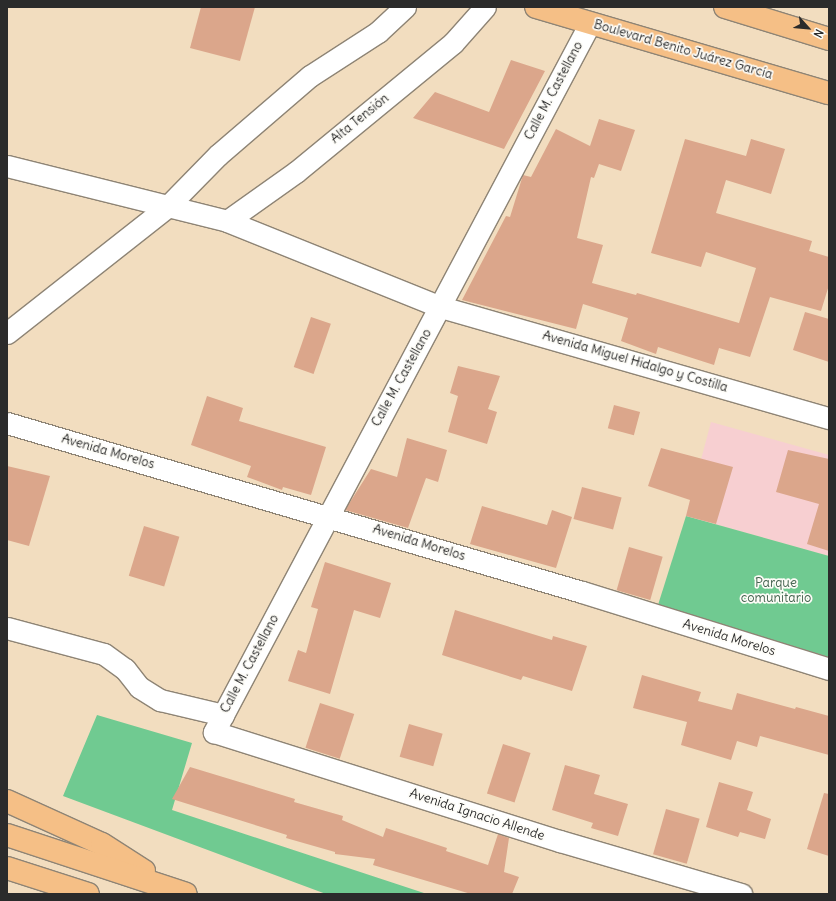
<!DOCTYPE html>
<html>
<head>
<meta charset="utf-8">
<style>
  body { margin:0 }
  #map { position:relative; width:836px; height:901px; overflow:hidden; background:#f2ddbf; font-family:Delius,sans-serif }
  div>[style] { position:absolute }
  .built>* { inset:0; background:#f7cfd1 }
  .green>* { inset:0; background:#70ca91 }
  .building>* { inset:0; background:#dba68b; transform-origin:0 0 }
  .roads { filter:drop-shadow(1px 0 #8e8475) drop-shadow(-1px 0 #8e8475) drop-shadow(0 1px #8e8475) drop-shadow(0 -1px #8e8475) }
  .street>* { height:21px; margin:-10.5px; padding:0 10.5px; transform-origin:10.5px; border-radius:10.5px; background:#fff }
  .primary>* { height:22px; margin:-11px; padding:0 11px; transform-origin:11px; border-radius:11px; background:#f5bf86 }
  .highway>* { height:22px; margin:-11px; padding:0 11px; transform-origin:11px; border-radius:11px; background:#f5bf86 }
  span { translate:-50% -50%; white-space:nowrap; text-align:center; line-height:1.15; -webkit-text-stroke:3.5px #fdfcf7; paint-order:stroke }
  .street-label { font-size:13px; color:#2b2b2b }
  .park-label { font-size:13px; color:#43634f }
  .frame { position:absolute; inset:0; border:8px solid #2b2b2b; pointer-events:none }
  .north { position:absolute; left:788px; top:8px; width:40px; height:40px; -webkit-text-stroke:3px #fdfcf7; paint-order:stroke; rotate:117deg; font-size:11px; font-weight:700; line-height:16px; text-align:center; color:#2b2b2b }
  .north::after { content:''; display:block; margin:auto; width:14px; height:18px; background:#2b2b2b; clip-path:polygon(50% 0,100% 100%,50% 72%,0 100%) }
</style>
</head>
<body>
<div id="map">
  <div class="built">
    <i style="clip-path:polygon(711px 422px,829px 455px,829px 556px,686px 516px)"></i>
  </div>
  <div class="green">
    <i style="clip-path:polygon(686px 516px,829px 556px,829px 657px,658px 605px)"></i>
    <i style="clip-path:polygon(97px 715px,192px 743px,172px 810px,427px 894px,326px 894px,63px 796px)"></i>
  </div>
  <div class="building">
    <i style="clip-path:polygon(201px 7px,255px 7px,240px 61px,190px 48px)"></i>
    <i style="clip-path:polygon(511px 60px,545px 71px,504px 149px,413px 118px,435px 92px,489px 112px)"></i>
    <i style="clip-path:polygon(599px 119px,635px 130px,621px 171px,599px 164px,594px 178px,591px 177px,577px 238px,603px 245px,592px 283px,636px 295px,637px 293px,739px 323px,756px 268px,706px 252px,701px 267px,651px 253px,685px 139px,746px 156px,751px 139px,785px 149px,771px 194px,726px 180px,716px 213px,812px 241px,809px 251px,829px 257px,829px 285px,821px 311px,770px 297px,750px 357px,719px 348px,714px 365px,658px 347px,656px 354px,621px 341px,628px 318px,583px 304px,576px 329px,462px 300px,506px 216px,510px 217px,523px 175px,531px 177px,556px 129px,590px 146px)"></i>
    <i style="clip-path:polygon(805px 312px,829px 319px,829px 362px,793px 350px)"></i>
    <i style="left:311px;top:317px;width:21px;height:53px;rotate:19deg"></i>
    <i style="clip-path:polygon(458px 366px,500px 376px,488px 409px,497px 412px,487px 444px,448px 432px,458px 396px,450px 393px)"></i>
    <i style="clip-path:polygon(207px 396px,243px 408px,239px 421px,326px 447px,311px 495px,283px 487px,282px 490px,247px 477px,251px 466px,191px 445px)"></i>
    <i style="left:614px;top:405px;width:27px;height:24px;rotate:15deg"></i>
    <i style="clip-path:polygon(407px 438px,447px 450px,438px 482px,426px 478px,408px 528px,345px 510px,371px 469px,397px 477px)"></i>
    <i style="clip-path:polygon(661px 448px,733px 467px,716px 524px,686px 516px,690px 500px,648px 486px)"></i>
    <i style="clip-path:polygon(788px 450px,829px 459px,829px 551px,807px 544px,819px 504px,776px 492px)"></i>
    <i style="clip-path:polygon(7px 466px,50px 476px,29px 546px,7px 540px)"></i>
    <i style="left:582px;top:487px;width:41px;height:33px;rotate:15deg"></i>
    <i style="clip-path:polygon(482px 506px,547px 525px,552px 510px,572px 517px,556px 568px,470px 544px)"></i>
    <i style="left:144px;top:526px;width:37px;height:52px;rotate:17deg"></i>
    <i style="left:629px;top:547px;width:35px;height:45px;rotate:16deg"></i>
    <i style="clip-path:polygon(325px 562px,391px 583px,380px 618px,354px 610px,330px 694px,288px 681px,298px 650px,306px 653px,318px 609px,311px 607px)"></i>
    <i style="clip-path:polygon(455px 610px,552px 640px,553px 636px,587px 646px,572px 691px,523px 676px,521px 680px,442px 655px)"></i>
    <i style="clip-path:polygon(642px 675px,701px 692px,698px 701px,732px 710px,737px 693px,795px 709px,796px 707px,829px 716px,829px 755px,760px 736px,757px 747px,737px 741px,731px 760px,681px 745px,687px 722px,633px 708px)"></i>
    <i style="left:320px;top:703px;width:36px;height:47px;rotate:18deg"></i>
    <i style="left:409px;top:724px;width:35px;height:34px;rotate:16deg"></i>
    <i style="left:503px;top:744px;width:29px;height:52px;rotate:18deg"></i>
    <i style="clip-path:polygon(565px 765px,600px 775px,594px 794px,628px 804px,618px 836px,591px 828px,593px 823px,552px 810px)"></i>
    <i style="clip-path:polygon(190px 767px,295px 799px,294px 802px,343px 816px,342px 820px,383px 837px,386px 828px,447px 848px,446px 851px,488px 865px,498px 834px,509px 838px,504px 872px,519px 877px,512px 894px,471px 894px,373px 865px,375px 859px,335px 854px,335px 852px,286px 838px,287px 835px,172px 799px)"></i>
    <i style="clip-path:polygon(719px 782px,753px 792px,747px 810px,771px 819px,765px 839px,740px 832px,738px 837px,706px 827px)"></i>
    <i style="clip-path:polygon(824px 793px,829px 794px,829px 856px,807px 849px)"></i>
    <i style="left:666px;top:809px;width:35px;height:47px;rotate:16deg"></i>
  </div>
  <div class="roads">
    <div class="street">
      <i style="left:590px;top:23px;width:803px;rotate:117.94deg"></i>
      <i style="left:214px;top:732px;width:363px;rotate:17.5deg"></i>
      <i style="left:560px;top:841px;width:189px;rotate:16.3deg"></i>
      <i style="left:7px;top:166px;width:227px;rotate:14deg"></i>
      <i style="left:227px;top:221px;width:231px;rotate:21.9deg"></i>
      <i style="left:441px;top:307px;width:404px;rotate:16deg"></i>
      <i style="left:227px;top:221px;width:85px;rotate:-35.4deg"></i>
      <i style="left:296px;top:172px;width:203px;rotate:-39.4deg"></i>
      <i style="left:453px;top:43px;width:48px;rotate:-48.4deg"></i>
      <i style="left:7px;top:333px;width:204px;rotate:-38.2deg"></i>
      <i style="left:167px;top:207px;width:73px;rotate:-45.6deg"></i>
      <i style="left:218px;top:155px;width:121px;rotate:-40.7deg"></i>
      <i style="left:310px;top:76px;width:81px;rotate:-32.9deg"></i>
      <i style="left:378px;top:32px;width:37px;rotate:-43deg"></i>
      <i style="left:7px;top:423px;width:599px;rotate:16.38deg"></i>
      <i style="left:582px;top:592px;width:259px;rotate:17.3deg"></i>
      <i style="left:7px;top:628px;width:100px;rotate:15deg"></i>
      <i style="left:104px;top:654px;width:26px;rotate:36deg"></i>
      <i style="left:125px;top:669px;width:23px;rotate:52deg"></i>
      <i style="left:139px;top:687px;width:25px;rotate:32deg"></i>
      <i style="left:160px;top:700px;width:65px;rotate:13.4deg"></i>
    </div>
    <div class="primary">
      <i style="left:536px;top:7px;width:305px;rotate:16.4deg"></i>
      <i style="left:725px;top:7px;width:109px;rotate:17.1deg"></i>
    </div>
    <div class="highway">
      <i style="left:7px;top:801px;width:104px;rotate:24.4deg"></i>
      <i style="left:102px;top:844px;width:50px;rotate:32.7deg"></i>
      <i style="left:7px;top:835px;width:188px;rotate:18.2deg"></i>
      <i style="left:7px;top:868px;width:85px;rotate:17.8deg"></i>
    </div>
  </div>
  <div class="street-label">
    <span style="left:683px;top:50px;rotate:16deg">Boulevard Benito Juárez García</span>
    <span style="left:554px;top:91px;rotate:-62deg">Calle M. Castellano</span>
    <span style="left:360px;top:119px;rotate:-39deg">Alta Tensión</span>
    <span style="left:635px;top:362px;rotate:16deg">Avenida Miguel Hidalgo y Costilla</span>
    <span style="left:402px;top:378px;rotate:-61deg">Calle M. Castellano</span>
    <span style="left:108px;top:452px;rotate:16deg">Avenida Morelos</span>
    <span style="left:419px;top:543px;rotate:17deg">Avenida Morelos</span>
    <span style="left:729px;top:638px;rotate:17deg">Avenida Morelos</span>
    <span style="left:250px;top:664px;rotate:-62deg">Calle M. Castellano</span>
    <span style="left:477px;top:815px;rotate:18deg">Avenida Ignacio Allende</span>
  </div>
  <div class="park-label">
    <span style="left:776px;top:591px">Parque<br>comunitario</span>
  </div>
  <div class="frame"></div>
  <div class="north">N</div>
</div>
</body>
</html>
